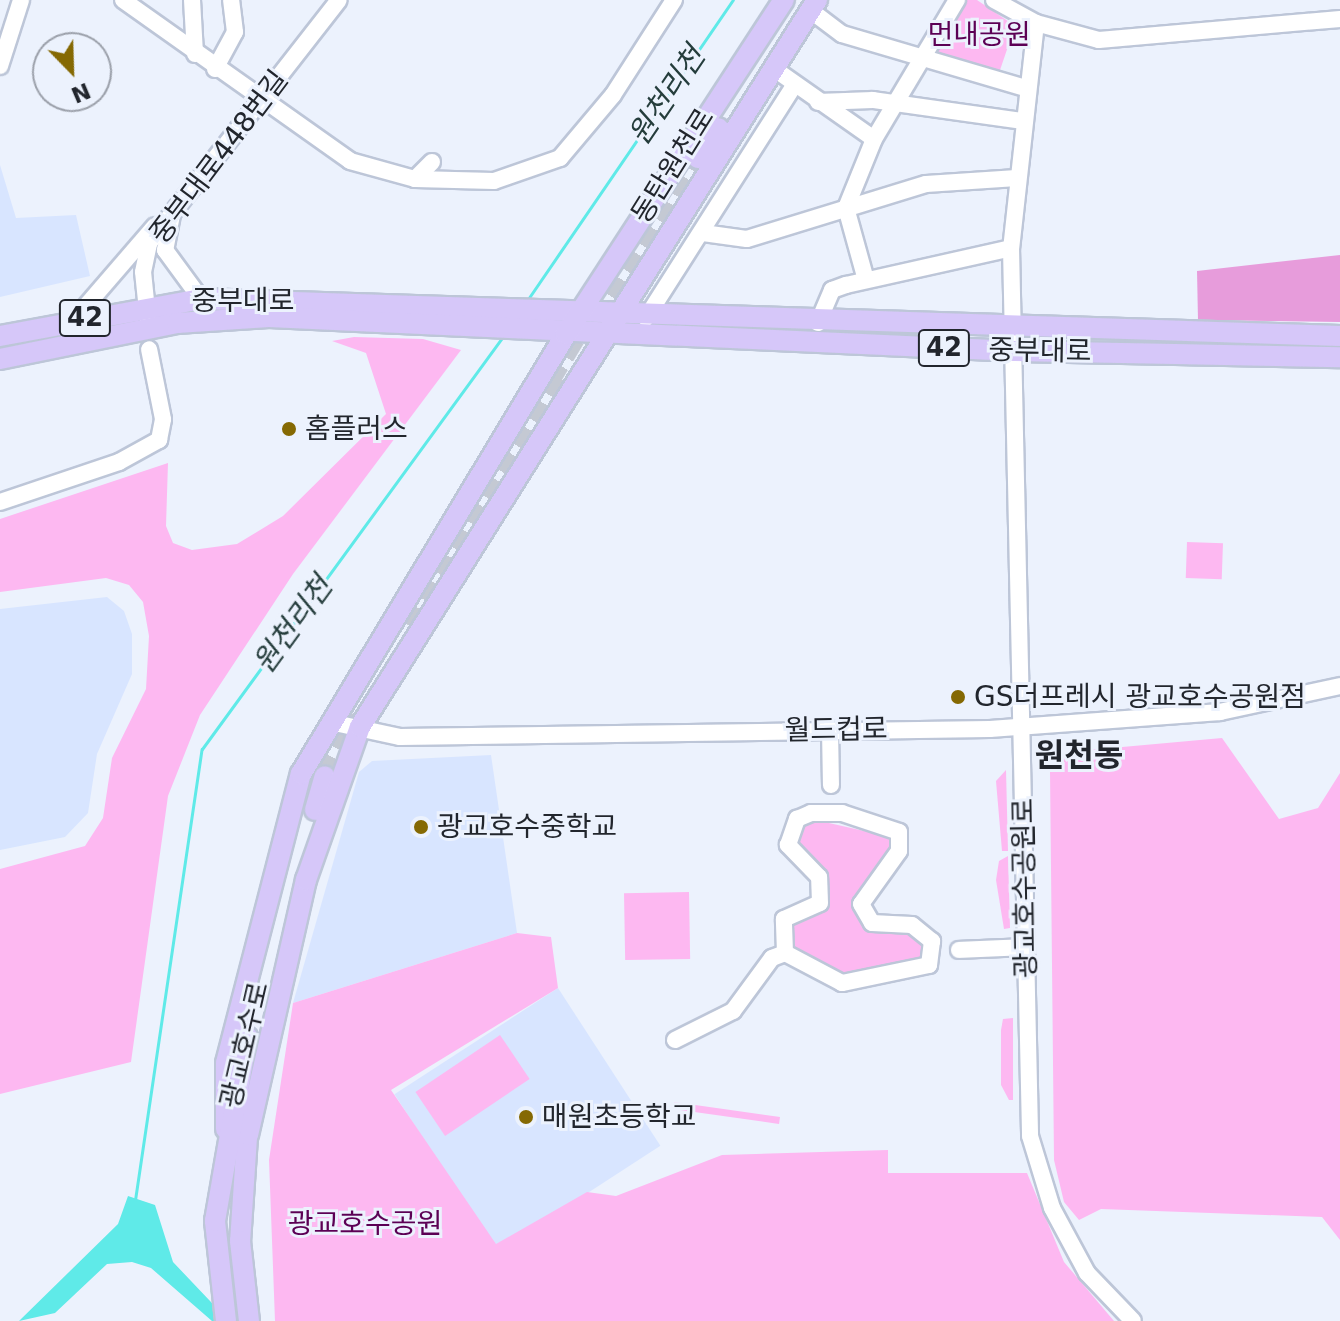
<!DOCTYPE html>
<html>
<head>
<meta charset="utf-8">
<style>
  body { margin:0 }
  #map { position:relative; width:1340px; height:1321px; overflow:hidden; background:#ecf2fd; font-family:"DejaVu Sans","Noto Sans KR",sans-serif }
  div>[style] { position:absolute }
  .built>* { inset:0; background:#d8e5ff; transform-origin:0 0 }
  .green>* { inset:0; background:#fdb8f1; transform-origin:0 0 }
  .forest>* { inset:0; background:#e79cdb }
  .water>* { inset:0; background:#5feae8 }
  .stream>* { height:3px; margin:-1.5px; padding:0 1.5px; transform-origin:1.5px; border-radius:1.5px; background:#5feae8 }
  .major-tunnel>* { height:20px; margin-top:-10px; transform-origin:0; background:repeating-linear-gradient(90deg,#c4c9d3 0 20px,transparent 0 30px) }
  .roads { filter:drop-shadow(2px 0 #bdc6d8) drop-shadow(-2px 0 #bdc6d8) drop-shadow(0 2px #bdc6d8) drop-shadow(0 -2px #bdc6d8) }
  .minor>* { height:16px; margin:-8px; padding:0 8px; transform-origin:8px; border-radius:8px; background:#fff }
  .major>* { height:20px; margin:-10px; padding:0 10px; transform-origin:10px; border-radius:10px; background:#d6c7f9 }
  .dots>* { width:22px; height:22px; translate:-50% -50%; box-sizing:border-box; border:4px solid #ecf2fd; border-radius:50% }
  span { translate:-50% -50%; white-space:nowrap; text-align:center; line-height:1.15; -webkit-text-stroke:6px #ecf2fd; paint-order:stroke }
  .shield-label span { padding:2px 6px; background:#ecf2fd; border:2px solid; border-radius:6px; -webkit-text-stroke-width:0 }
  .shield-label { font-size:26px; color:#22262d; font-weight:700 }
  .park-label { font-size:28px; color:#5c0055 }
  .street-label { font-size:28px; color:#22262d }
  .poi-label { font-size:28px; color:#22262d }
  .left { translate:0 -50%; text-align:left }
  .water-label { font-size:30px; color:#253d3c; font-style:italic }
  .quarter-label { font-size:32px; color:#22262d; font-weight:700 }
  .north { position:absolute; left:32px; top:32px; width:80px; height:80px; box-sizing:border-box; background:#ecf2fd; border:2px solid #9ba0aa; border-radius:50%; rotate:157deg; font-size:22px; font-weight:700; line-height:32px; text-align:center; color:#22262d }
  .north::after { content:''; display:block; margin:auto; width:28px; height:36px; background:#856903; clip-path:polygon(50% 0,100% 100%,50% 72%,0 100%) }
</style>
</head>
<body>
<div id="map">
  <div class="built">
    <i style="clip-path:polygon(0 165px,16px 218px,76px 215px,90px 276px,0 297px)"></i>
    <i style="clip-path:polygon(107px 597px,124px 611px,132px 634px,132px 674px,97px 754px,88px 813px,65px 837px,0 850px,0 609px)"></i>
    <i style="clip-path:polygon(491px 755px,517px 933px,293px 1003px,359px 772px,372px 761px)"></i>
    <i style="left:558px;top:988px;width:188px;height:195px;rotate:57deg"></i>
  </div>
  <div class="green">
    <i style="clip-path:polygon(965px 0,977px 0,1015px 26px,999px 73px,934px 52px)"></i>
    <i style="clip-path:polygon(354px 337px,423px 339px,461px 350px,293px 574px,200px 715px,168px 796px,131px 1062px,0 1094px,0 869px,85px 846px,103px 818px,112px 758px,146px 689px,149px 636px,143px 602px,129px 585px,106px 578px,0 592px,0 519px,168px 463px,166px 526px,173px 543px,192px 550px,237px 544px,283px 516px,386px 414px,366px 353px,332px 341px)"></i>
    <i style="left:1187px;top:542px;width:36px;height:36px;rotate:2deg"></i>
    <i style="clip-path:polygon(1222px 738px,1279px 819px,1318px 808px,1340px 773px,1340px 1240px,1322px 1217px,1101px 1209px,1079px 1220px,1064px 1202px,1054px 1160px,1050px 771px,1067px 752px)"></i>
    <i style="clip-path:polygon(1006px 770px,1008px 851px,1002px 851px,996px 781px)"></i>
    <i style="clip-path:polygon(820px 821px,891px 837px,889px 852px,857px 893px,856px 910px,871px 930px,905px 931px,924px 944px,922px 964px,842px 978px,790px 951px,791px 922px,822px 911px,829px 898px,823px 875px,796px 844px,799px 826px)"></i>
    <i style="clip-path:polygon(1008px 856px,1010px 928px,1004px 929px,996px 880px,999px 861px)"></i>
    <i style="left:689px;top:892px;width:67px;height:65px;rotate:89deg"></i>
    <i style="clip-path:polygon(517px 933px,551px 937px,558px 988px,391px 1090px,496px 1244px,587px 1192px,616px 1196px,722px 1155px,888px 1150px,888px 1173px,1027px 1173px,1064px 1262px,1114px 1321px,275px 1321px,269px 1160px,293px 1003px)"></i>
    <i style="clip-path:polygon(1013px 1018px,1013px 1100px,1009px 1100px,1001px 1085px,1001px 1030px,1003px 1019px)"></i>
    <i style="left:500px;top:1035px;width:53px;height:102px;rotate:56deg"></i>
    <i style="left:780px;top:1117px;width:7px;height:107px;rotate:98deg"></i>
  </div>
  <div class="forest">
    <i style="clip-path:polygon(1340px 255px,1340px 322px,1198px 320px,1197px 271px)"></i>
  </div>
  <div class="water">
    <i style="clip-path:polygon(128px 1196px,155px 1205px,173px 1262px,229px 1321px,212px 1321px,151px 1268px,132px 1262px,107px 1264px,55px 1313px,19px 1321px,118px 1224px)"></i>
  </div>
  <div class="stream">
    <i style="left:526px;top:302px;width:366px;rotate:-55.6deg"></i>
    <i style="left:135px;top:1200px;width:456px;rotate:-81.6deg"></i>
    <i style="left:202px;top:749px;width:512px;rotate:-53.89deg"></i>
  </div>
  <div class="major-tunnel">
    <i style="left:597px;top:323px;width:193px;rotate:-58.5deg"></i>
    <i style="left:549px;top:382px;width:76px;rotate:-59deg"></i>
    <i style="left:411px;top:627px;width:295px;rotate:-58.6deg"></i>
    <i style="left:325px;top:776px;width:68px;rotate:-61.9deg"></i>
  </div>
  <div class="roads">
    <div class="minor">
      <i style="left:123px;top:0;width:278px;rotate:35.3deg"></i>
      <i style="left:350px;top:161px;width:67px;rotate:15.5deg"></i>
      <i style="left:415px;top:179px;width:24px;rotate:-45deg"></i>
      <i style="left:192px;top:0;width:54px;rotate:86.8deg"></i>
      <i style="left:994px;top:0;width:48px;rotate:28.7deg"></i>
      <i style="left:1036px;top:23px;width:65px;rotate:15.1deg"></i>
      <i style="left:1099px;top:40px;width:242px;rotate:-5deg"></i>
      <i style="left:810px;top:10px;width:40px;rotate:37deg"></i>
      <i style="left:842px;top:34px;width:192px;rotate:16.4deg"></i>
      <i style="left:1036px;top:23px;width:226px;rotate:96.3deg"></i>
      <i style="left:1011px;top:248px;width:888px;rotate:88.77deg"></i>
      <i style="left:1030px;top:1136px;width:75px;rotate:73deg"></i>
      <i style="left:1052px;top:1208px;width:74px;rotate:61.7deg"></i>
      <i style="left:1087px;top:1273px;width:66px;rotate:46.2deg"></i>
      <i style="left:0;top:66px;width:69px;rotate:-72.3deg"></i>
      <i style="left:773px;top:68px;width:123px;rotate:35.1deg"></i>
      <i style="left:215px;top:69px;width:42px;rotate:-61.6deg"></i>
      <i style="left:235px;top:32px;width:32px;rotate:-97deg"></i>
      <i style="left:818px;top:102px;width:55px;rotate:-2.1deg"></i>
      <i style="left:873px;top:100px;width:151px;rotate:8deg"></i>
      <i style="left:415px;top:179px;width:79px;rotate:1.5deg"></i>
      <i style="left:494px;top:181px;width:70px;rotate:-19.2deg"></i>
      <i style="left:560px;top:158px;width:82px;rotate:-49.9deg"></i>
      <i style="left:613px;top:95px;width:113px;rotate:-57.3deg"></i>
      <i style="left:172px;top:215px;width:36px;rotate:101deg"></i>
      <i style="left:165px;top:250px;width:61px;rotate:53.7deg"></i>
      <i style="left:703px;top:233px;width:44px;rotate:7.8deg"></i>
      <i style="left:747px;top:239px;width:187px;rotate:-17.1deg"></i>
      <i style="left:926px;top:184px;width:91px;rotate:-3.8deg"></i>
      <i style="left:866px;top:280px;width:75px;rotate:-105.5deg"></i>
      <i style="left:846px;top:208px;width:74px;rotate:-67.9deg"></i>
      <i style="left:874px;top:139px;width:162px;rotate:-59.2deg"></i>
      <i style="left:646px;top:318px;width:275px;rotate:-57.5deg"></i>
      <i style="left:148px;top:320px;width:48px;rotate:-95.9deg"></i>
      <i style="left:143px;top:272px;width:30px;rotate:-78deg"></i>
      <i style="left:149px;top:243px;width:308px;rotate:-52deg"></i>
      <i style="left:73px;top:321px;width:125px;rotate:-49.2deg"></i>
      <i style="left:818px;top:323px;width:36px;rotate:-67deg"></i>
      <i style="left:832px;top:290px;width:15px;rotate:-20deg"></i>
      <i style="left:846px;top:285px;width:169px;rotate:-12.6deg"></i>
      <i style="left:0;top:502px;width:126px;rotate:-18.6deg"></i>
      <i style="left:119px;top:462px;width:46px;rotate:-28.8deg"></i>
      <i style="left:159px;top:440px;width:21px;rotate:-79deg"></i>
      <i style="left:163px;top:419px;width:71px;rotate:-101.3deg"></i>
      <i style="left:330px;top:722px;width:72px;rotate:12.1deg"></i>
      <i style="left:400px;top:737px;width:590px;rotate:-0.78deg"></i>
      <i style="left:990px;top:729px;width:231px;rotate:-4.2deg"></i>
      <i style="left:1220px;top:712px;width:123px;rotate:-12.2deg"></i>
      <i style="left:830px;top:729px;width:56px;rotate:89deg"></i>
      <i style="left:811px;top:813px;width:31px"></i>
      <i style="left:842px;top:813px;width:60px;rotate:18.4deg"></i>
      <i style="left:899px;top:832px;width:19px;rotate:90deg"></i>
      <i style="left:899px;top:851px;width:65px;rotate:125.6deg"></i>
      <i style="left:861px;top:904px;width:22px;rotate:60deg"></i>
      <i style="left:872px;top:923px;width:40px;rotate:2.9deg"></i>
      <i style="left:912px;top:925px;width:26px;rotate:39deg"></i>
      <i style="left:932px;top:941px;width:24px;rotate:97deg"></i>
      <i style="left:929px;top:965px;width:89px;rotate:168.3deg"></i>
      <i style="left:842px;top:983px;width:64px;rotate:-152.2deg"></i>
      <i style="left:785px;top:953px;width:34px;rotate:-92deg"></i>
      <i style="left:784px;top:919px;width:39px;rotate:-24deg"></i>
      <i style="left:820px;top:903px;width:26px;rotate:-92deg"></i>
      <i style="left:819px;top:877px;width:45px;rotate:-134.1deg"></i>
      <i style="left:788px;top:845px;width:28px;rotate:-71deg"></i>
      <i style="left:797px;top:819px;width:15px;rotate:-23deg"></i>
      <i style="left:959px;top:950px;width:66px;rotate:-2.6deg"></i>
      <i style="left:675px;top:1040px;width:65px;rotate:-26.6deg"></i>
      <i style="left:733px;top:1011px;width:66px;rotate:-53.7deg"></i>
      <i style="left:772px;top:958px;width:14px;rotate:-21deg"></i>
    </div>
    <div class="major">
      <i style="left:698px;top:158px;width:36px;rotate:-56deg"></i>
      <i style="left:0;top:336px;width:204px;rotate:-10.4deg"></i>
      <i style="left:201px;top:299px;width:1140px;rotate:1.86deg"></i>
      <i style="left:0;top:359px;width:181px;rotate:-11.5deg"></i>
      <i style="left:177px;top:323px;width:92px;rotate:-3.7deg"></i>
      <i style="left:269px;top:317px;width:747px;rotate:2.61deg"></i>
      <i style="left:1015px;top:351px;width:325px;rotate:1.1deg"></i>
      <i style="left:315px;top:810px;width:35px;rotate:-74deg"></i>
      <i style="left:248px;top:1122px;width:119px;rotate:93.8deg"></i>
      <i style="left:240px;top:1241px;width:81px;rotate:83.6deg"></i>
      <i style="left:226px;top:1129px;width:66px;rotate:-90deg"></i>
      <i style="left:226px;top:1063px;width:299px;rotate:-75.5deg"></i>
      <i style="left:301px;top:774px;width:514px;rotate:-58.94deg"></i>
      <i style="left:566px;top:334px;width:399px;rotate:-56.9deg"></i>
      <i style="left:248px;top:1135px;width:262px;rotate:-77.2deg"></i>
      <i style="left:306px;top:880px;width:162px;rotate:-70.6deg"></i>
      <i style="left:360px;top:727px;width:859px;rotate:-57.85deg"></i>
      <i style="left:226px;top:1321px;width:101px;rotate:-96.3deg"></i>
      <i style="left:215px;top:1221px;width:187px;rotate:-80.1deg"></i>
    </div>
  </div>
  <div class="dots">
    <i style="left:289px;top:429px;background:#856903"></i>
    <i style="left:958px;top:697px;background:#856903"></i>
    <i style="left:421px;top:827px;background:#856903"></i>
    <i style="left:526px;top:1117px;background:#856903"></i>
  </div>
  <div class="shield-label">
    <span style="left:85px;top:318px">42</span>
    <span style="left:944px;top:348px">42</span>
  </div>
  <div class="park-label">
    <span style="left:979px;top:35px">먼내공원</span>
    <span style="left:365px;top:1224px">광교호수공원</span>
  </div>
  <div class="street-label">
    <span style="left:219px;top:157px;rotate:-53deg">중부대로448번길</span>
    <span style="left:673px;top:166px;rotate:-58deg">동탄원천로</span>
    <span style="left:243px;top:301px">중부대로</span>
    <span style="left:1040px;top:351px;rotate:1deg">중부대로</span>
    <span style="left:836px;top:730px;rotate:-1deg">월드컵로</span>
    <span style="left:1025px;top:888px;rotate:-91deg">광교호수공원로</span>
    <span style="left:245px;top:1045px;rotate:-77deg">광교호수로</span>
  </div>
  <div class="poi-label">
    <span class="left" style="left:305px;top:429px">홈플러스</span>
    <span class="left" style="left:974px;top:697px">GS더프레시 광교호수공원점</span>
    <span class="left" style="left:437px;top:827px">광교호수중학교</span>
    <span class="left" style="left:542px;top:1117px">매원초등학교</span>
  </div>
  <div class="water-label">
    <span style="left:667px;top:96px;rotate:-56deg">원천리천</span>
    <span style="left:293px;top:625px;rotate:-54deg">원천리천</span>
  </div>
  <div class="quarter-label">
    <span style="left:1079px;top:755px">원천동</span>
  </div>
  <div class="north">N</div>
</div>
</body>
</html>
